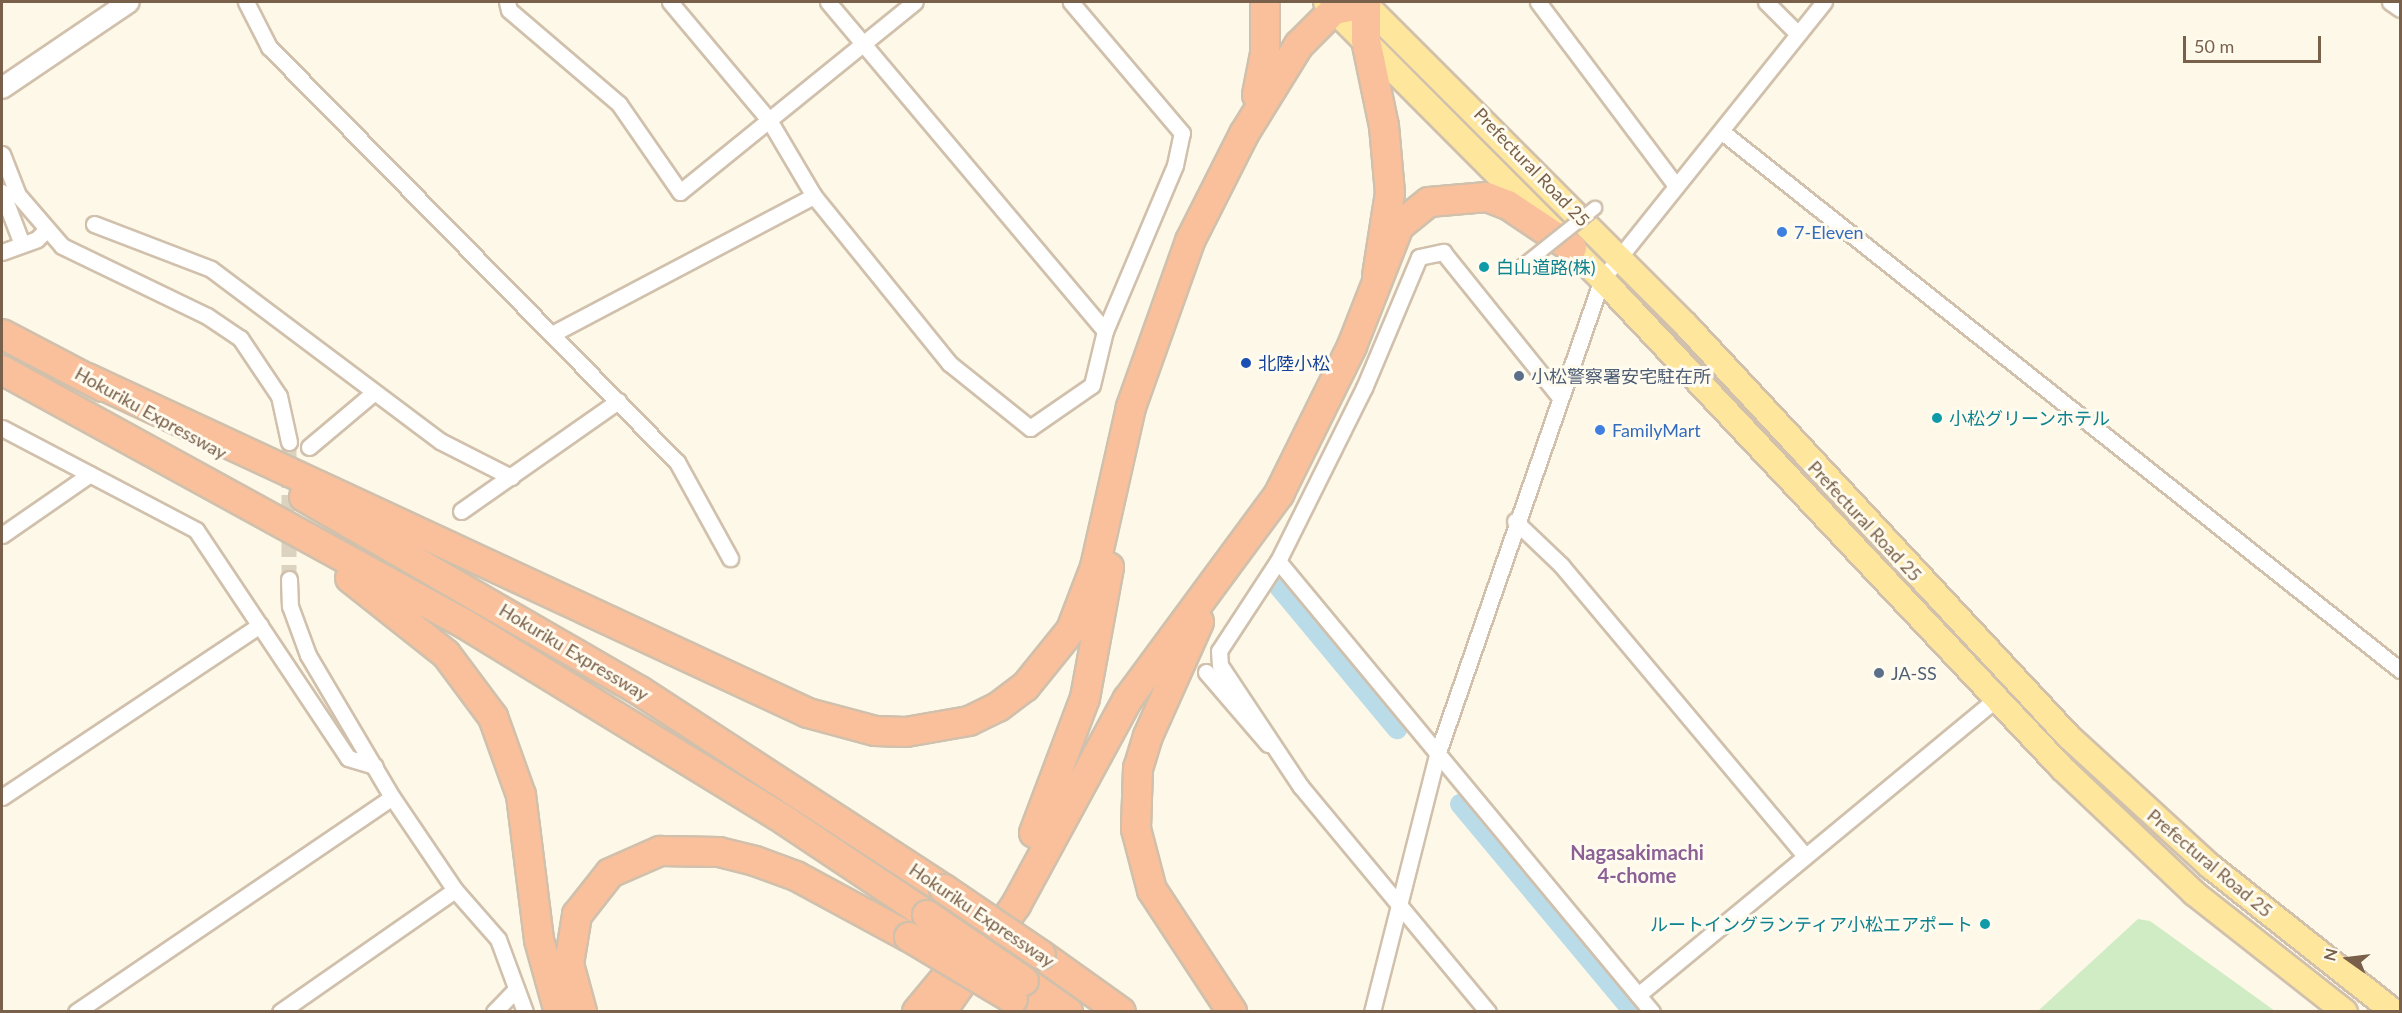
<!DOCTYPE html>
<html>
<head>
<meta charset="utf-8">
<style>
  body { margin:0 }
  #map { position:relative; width:2402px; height:1013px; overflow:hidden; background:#fdf8e7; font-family:Lato,"Noto Sans JP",sans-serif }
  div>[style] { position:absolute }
  .green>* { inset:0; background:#d0ecc4 }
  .canal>* { height:20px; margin:-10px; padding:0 10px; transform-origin:10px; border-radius:10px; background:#badce9 }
  .minor-tunnel>* { height:15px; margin-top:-7.5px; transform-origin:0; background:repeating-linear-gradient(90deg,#dcd2c0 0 15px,transparent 0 23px) }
  .roads { filter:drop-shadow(2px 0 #d0c0ac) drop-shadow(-2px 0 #d0c0ac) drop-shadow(0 2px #d0c0ac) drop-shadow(0 -2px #d0c0ac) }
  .minor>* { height:15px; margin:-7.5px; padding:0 7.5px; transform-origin:7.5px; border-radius:7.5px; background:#fff }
  .tertiary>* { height:20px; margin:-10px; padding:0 10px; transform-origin:10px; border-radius:10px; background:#fff }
  .primary>* { height:24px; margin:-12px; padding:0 12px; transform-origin:12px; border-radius:12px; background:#fee69d }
  .motorway>* { height:28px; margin:-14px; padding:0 14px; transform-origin:14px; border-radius:14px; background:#fac09b }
  .bridges { filter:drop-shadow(2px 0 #d0c0ac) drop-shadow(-2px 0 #d0c0ac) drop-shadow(0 2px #d0c0ac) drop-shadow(0 -2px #d0c0ac) }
  .pedestrian-bridge>* { height:12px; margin:-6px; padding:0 6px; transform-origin:6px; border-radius:6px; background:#fff }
  .motorway-bridge>* { height:28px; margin:-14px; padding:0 14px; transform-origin:14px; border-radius:14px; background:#fac09b }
  .dots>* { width:16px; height:16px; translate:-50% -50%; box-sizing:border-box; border:3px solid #fffbef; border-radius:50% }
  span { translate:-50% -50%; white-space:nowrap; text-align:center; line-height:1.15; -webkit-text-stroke:6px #fffbef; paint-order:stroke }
  .street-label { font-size:18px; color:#79604a }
  .shop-label { font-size:18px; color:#366cbe }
  .left { translate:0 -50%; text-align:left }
  .culture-label { font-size:18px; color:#0d838f }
  .right { translate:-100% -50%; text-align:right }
  .transit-label { font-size:18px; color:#164399 }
  .service-label { font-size:18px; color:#4e5e75 }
  .neighbourhood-label { font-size:20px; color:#8b6195; font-weight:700 }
  .frame { position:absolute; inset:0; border:3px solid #79604a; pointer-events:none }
  .north { position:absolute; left:2318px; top:929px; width:60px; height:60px; -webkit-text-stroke:4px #fffbef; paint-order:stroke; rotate:284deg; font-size:16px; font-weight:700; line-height:24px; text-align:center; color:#79604a }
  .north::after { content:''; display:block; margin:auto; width:21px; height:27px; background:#79604a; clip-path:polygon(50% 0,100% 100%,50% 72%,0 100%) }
  .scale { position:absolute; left:2183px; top:36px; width:138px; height:27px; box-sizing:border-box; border:3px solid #79604a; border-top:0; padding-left:8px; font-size:18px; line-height:21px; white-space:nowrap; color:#79604a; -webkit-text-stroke:4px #fffbef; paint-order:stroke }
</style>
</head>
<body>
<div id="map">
  <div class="green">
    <i style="clip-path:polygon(2138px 919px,2150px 921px,2275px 1011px,2038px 1011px)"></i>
  </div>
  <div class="canal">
    <i style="left:1279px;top:587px;width:185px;rotate:50.3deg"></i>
    <i style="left:1460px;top:804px;width:271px;rotate:50.2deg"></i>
  </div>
  <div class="minor-tunnel">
    <i style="left:289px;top:579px;width:137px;rotate:-90deg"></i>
  </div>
  <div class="roads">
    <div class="minor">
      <i style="left:246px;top:2px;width:51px;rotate:62.9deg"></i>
      <i style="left:269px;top:47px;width:582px;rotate:45.49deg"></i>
      <i style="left:677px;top:462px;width:110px;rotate:61.1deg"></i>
      <i style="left:507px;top:2px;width:8px;rotate:76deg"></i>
      <i style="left:509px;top:10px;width:145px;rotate:40.5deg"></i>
      <i style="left:619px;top:104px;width:107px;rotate:55.3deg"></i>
      <i style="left:680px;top:192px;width:302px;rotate:-39deg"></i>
      <i style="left:670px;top:2px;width:154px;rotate:50deg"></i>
      <i style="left:769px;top:120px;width:88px;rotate:59.4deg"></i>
      <i style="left:814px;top:196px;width:215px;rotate:51deg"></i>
      <i style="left:949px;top:363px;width:104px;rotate:38.7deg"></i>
      <i style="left:1030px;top:428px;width:75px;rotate:-34.7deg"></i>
      <i style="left:1092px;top:385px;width:56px;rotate:-76.5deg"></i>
      <i style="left:828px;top:2px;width:430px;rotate:49.9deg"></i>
      <i style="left:1105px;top:331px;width:180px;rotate:-67.1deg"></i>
      <i style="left:1175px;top:165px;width:33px;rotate:-78deg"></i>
      <i style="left:1182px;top:133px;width:172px;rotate:-130.3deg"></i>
      <i style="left:1538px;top:2px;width:226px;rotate:53.1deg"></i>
      <i style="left:1766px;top:2px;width:45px;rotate:45deg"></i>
      <i style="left:2390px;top:2px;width:12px;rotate:35deg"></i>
      <i style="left:1721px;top:131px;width:867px;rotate:38.44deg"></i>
      <i style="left:2px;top:154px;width:44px;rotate:68.7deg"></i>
      <i style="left:18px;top:195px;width:67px;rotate:49.2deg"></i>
      <i style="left:62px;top:246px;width:161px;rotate:25.8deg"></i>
      <i style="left:207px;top:316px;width:40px;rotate:34deg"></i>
      <i style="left:240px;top:338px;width:70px;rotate:56.1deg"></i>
      <i style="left:279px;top:396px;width:47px;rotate:77.7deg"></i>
      <i style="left:2px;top:192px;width:56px;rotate:69deg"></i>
      <i style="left:94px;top:224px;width:125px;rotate:21deg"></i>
      <i style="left:211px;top:269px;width:286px;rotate:36.9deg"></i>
      <i style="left:440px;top:441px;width:80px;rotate:26.9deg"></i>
      <i style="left:2px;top:252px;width:37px;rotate:-20deg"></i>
      <i style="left:37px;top:239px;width:14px;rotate:-45deg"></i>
      <i style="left:552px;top:334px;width:296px;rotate:-27.8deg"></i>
      <i style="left:2px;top:428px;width:219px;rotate:27.7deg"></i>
      <i style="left:196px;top:530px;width:274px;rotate:56.3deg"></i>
      <i style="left:348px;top:758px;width:28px;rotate:17deg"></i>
      <i style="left:309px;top:447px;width:82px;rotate:-40.1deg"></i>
      <i style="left:461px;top:511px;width:192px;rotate:-35deg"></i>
      <i style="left:1515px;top:521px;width:64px;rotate:43.7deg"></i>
      <i style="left:1561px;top:565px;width:380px;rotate:50deg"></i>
      <i style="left:2px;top:535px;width:107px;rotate:-34.7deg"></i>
      <i style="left:1278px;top:561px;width:586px;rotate:50.33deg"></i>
      <i style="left:289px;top:579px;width:27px;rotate:88deg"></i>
      <i style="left:290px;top:606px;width:52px;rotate:69.8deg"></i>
      <i style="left:308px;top:655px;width:165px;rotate:59.4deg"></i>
      <i style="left:392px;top:797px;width:112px;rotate:55.9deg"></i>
      <i style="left:455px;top:890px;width:65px;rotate:48.7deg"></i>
      <i style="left:498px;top:939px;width:78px;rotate:69.7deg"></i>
      <i style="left:1206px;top:672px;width:95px;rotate:49.3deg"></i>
      <i style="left:2px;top:797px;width:310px;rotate:-33.7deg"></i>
      <i style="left:1638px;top:995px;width:465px;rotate:-39.6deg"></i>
      <i style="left:76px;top:1012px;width:382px;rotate:-34.2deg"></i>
      <i style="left:280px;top:1012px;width:213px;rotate:-34.9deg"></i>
      <i style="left:494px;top:1012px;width:32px;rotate:-46deg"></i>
      <i style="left:1372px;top:1012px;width:265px;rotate:-75.8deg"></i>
      <i style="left:1437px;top:755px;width:504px;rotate:-70.88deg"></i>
      <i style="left:1602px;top:279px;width:355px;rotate:-51.3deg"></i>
      <i style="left:1488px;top:1012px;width:293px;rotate:-129.7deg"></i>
      <i style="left:1301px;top:787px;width:146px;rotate:-123.6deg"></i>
      <i style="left:1220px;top:665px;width:14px;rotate:-94deg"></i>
      <i style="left:1219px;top:651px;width:108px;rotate:-56.8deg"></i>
      <i style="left:1278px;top:561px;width:193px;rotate:-63.6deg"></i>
      <i style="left:1364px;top:388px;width:142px;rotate:-67.2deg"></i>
      <i style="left:1419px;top:257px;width:25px;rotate:-12deg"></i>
      <i style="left:1443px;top:252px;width:184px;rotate:51.2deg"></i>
    </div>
    <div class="tertiary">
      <i style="left:2px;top:88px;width:153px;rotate:-34.1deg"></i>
    </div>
    <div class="primary">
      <i style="left:1326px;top:2px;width:391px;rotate:45.1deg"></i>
      <i style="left:1602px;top:279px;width:671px;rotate:46.75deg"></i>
      <i style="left:2062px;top:768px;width:182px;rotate:43.4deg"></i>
      <i style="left:2194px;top:893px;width:192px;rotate:38.2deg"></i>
      <i style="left:1363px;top:2px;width:457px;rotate:45deg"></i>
      <i style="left:1686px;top:325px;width:561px;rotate:47.09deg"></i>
      <i style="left:2068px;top:736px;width:193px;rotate:42.5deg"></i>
      <i style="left:2210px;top:866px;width:235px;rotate:38.4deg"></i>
    </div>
    <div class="motorway">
      <i style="left:1257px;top:95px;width:42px;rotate:-79deg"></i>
      <i style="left:1265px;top:54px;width:52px;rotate:-90deg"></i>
      <i style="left:2px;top:334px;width:114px;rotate:27.7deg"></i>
      <i style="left:2px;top:370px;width:528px;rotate:28.75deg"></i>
      <i style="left:465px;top:624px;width:377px;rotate:31.5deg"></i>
      <i style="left:786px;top:821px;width:169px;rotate:33.7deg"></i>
      <i style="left:87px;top:378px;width:795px;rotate:24.92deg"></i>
      <i style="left:808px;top:713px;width:69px;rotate:15deg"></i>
      <i style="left:875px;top:731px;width:31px;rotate:2deg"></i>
      <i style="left:906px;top:732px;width:64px;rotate:-9.9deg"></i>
      <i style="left:969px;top:721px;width:32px;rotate:-26deg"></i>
      <i style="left:998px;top:707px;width:34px;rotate:-37deg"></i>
      <i style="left:1025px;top:687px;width:73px;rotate:-51.1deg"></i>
      <i style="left:1071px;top:630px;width:67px;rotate:-69.1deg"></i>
      <i style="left:1095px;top:567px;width:164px;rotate:-77.3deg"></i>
      <i style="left:1131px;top:407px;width:176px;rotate:-70.4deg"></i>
      <i style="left:1190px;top:241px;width:120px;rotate:-63.2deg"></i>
      <i style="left:1244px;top:134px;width:105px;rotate:-58.3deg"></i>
      <i style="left:1299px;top:45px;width:49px;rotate:-45deg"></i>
      <i style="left:1334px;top:10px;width:33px;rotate:-11deg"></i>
      <i style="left:1366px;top:4px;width:36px;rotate:90deg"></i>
      <i style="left:1366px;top:40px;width:88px;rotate:78.2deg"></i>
      <i style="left:1384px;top:126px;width:67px;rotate:84.9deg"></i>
      <i style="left:1390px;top:193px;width:84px;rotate:98.9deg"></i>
      <i style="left:304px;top:497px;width:388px;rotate:30deg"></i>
      <i style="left:640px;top:691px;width:363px;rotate:33.1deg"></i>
      <i style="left:350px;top:578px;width:122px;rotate:38.4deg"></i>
      <i style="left:446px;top:654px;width:79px;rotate:53.3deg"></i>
      <i style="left:493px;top:717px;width:83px;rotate:70.3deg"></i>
      <i style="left:521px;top:795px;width:146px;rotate:82.9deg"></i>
      <i style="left:539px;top:940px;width:75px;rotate:74.5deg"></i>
      <i style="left:1199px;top:622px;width:125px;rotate:114.1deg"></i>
      <i style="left:1148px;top:736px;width:34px;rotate:107deg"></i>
      <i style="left:1138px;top:768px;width:61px;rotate:91.9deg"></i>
      <i style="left:1136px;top:829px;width:63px;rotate:75.3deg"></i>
      <i style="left:1152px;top:890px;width:146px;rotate:56.7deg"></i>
      <i style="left:1034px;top:833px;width:144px;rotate:-69.3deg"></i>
      <i style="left:1085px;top:698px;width:133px;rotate:-79.6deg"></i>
      <i style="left:1041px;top:955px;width:98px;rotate:35.5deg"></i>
      <i style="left:1024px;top:981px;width:54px;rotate:35.2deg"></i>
      <i style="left:1013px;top:999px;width:23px;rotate:34deg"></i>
      <i style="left:582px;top:1012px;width:50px;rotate:-105.2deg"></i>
      <i style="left:569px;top:964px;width:50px;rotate:-80.7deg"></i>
      <i style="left:577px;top:915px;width:53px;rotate:-51.8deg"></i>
      <i style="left:610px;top:873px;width:55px;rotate:-23.7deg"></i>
      <i style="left:660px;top:851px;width:59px;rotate:1deg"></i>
      <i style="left:719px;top:852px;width:37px;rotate:14deg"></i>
      <i style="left:755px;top:861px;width:44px;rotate:20.1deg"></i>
      <i style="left:796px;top:876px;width:128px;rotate:28.4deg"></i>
      <i style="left:917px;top:1012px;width:45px;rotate:-50.4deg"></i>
      <i style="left:941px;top:1012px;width:131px;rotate:-55deg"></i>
      <i style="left:1016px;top:905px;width:234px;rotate:-61.5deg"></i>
      <i style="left:1128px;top:699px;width:255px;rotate:-53.6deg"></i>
      <i style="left:1279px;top:494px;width:165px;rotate:-63.7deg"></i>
      <i style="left:1352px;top:346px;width:129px;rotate:-68.6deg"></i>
      <i style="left:1399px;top:226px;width:38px;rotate:-39deg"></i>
      <i style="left:1429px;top:202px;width:58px;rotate:-4.9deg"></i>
      <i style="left:1487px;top:197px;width:22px;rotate:21deg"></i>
      <i style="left:1508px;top:205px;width:77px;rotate:33.9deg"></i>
    </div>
  </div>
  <div class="bridges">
    <div class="pedestrian-bridge">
      <i style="left:1521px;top:267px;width:95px;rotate:-38.6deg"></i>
    </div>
    <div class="motorway-bridge">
      <i style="left:944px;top:889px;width:117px;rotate:34.2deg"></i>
      <i style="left:927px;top:915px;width:117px;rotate:34.2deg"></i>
      <i style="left:909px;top:937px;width:121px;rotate:30.8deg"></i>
    </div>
  </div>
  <div class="dots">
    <i style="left:1782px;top:232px;background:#3f7fe0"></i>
    <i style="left:1484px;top:267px;background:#0f9aa8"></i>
    <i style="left:1246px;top:363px;background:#1a4fb4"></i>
    <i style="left:1519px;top:376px;background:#5c6f8a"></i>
    <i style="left:1937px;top:418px;background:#0f9aa8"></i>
    <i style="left:1600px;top:430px;background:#3f7fe0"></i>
    <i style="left:1879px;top:673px;background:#5c6f8a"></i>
    <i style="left:1985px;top:924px;background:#0f9aa8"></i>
  </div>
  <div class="street-label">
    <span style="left:1532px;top:167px;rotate:46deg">Prefectural Road 25</span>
    <span style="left:151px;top:413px;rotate:29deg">Hokuriku Expressway</span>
    <span style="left:1865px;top:521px;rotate:47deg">Prefectural Road 25</span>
    <span style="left:574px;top:652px;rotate:31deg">Hokuriku Expressway</span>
    <span style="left:2210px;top:863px;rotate:40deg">Prefectural Road 25</span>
    <span style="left:982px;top:915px;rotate:34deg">Hokuriku Expressway</span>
  </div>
  <div class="shop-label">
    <span class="left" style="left:1794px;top:232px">7-Eleven</span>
    <span class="left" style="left:1612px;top:430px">FamilyMart</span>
  </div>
  <div class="culture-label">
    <span class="left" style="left:1496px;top:267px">白山道路(株)</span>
    <span class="left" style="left:1949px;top:418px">小松グリーンホテル</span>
    <span class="right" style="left:1973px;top:924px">ルートイングランティア小松エアポート</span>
  </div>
  <div class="transit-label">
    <span class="left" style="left:1258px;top:363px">北陸小松</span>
  </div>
  <div class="service-label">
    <span class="left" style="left:1531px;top:376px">小松警察署安宅駐在所</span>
    <span class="left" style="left:1891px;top:673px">JA-SS</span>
  </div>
  <div class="neighbourhood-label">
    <span style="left:1637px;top:864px">Nagasakimachi<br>4-chome</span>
  </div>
  <div class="frame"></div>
  <div class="north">N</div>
  <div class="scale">50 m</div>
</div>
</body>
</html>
